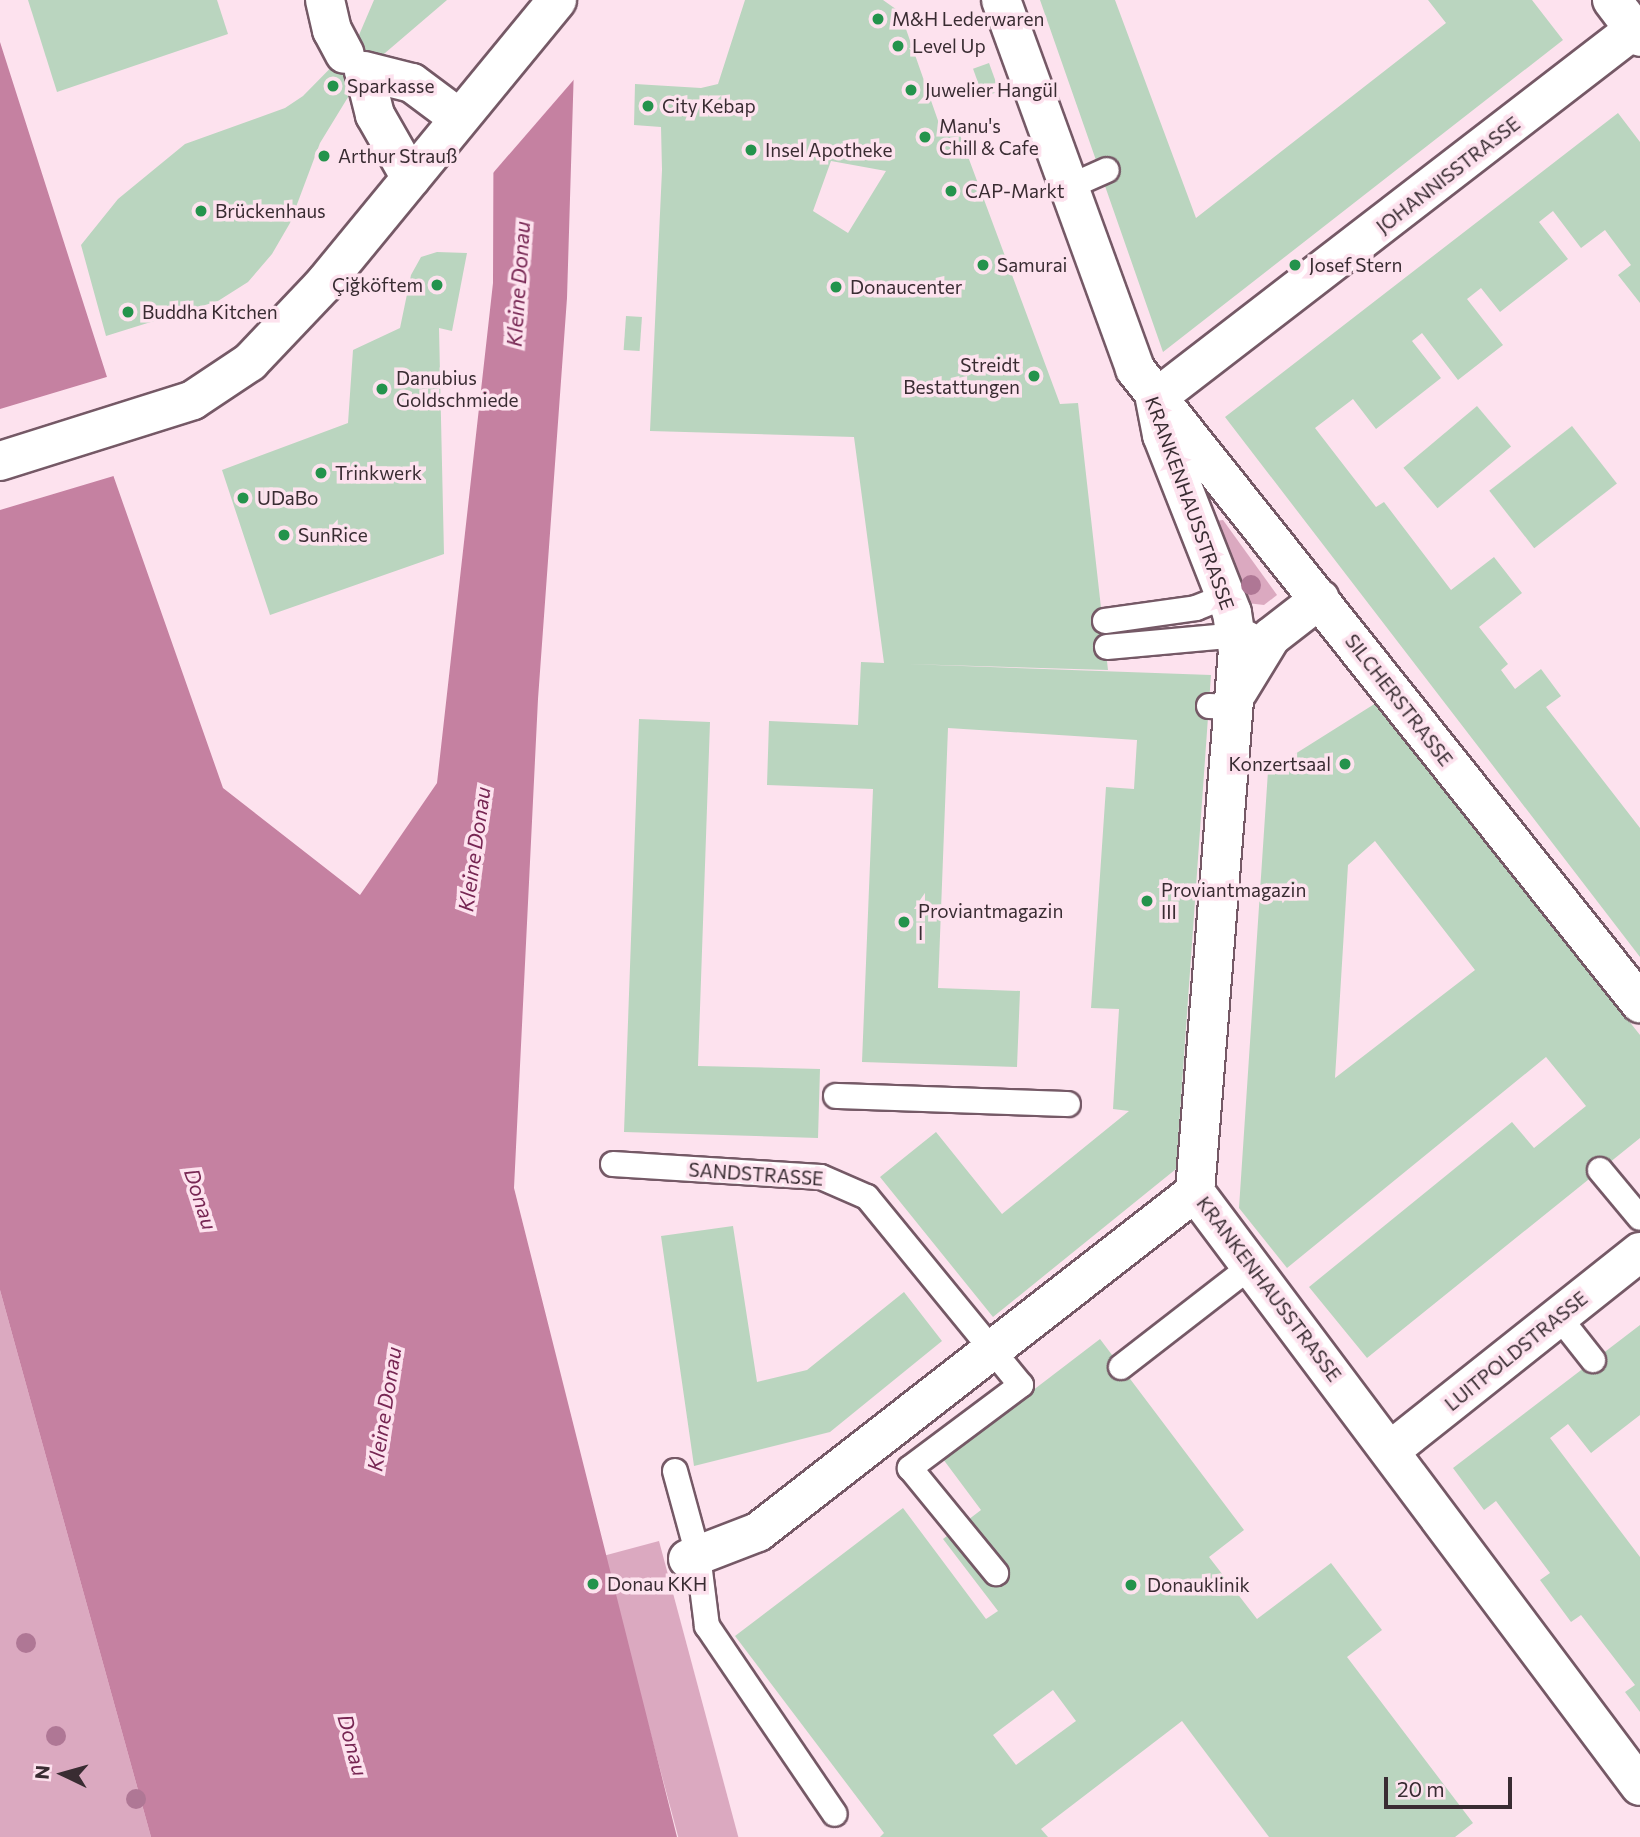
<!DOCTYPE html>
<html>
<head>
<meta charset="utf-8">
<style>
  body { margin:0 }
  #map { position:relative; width:1640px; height:1837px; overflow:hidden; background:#fde2ee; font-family:Commissioner,sans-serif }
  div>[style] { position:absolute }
  .green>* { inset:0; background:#dba9c0; transform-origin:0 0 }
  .water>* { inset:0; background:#c581a1 }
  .pier>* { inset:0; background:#fde2ee }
  .building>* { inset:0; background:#bad5bf; transform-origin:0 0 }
  .roads { filter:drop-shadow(2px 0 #755966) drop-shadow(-2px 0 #755966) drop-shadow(0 2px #755966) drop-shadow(0 -2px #755966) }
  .lane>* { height:24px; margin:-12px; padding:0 12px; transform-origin:12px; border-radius:12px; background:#fff }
  .street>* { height:38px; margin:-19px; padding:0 19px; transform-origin:19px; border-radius:19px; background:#fff }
  .secondary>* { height:38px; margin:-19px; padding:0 19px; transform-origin:19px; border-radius:19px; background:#fff }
  .trees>* { width:20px; height:20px; margin:-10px; border-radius:50%; background:#af7795 }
  .dots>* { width:19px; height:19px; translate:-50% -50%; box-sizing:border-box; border:4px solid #fde2ee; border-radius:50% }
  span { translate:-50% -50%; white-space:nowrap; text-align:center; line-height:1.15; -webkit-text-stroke:7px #fde2ee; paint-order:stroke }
  .poi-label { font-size:19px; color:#392c32 }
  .left { translate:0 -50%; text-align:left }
  .right { translate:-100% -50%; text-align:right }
  .street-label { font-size:19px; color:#392c32 }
  .water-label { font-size:21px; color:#772653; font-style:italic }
  .north { position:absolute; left:28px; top:1739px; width:70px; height:70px; -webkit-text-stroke:5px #fde2ee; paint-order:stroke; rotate:275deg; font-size:19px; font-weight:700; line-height:28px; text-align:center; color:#392c32 }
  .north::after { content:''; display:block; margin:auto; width:24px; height:32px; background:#392c32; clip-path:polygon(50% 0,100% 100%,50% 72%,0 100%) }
  .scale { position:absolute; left:1384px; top:1777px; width:128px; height:32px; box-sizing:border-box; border:4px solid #392c32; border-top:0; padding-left:9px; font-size:21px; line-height:24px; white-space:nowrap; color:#392c32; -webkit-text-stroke:5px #fde2ee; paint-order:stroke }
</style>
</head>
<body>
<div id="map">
  <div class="green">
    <i style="clip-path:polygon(1223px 520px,1277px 595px,1264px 605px,1247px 603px,1215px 521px)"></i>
    <i style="clip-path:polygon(0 1290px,151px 1837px,0 1837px)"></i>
    <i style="left:659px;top:1541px;width:307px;height:58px;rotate:75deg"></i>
  </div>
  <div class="water">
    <i style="clip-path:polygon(494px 0,576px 0,567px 298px,538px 699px,514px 1188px,677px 1837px,151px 1837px,0 1290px,0 42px,122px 424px,98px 432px,223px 788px,360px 895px,437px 783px,493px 283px)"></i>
  </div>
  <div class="pier">
    <i style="clip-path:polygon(493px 0,579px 0,577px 76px,493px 173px)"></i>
    <i style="clip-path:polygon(110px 376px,126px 424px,102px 434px,117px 475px,0 510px,0 409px)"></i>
  </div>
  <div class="building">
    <i style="clip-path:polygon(28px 0,217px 0,228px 34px,57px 92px)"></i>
    <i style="clip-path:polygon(374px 0,447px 0,364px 71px,320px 143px,290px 223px,272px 254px,248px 282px,218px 301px,106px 336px,81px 245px,118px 199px,185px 144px,285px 108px,303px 96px,356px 42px)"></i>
    <i style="clip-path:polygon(evenodd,745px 0,883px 0,900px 12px,942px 132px,957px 127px,1060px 404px,1078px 403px,1108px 670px,907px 664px,1211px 675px,1176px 1169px,993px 1317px,880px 1177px,936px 1132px,1002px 1214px,1129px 1111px,1113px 1109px,1119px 1009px,1091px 1008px,1106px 787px,1134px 789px,1137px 740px,948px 728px,938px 988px,1020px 991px,1017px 1067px,862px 1062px,873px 789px,767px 785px,769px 721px,858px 725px,861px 662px,884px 663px,854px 437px,650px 431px,662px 170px,661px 127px,634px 125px,635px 84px,701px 88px,718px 84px,745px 0,831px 161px,886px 171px,848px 233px,813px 211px,831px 161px)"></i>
    <i style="clip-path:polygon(1040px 0,1115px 0,1196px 218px,1446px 23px,1428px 0,1532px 0,1563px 40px,1163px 352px)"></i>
    <i style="left:989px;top:63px;width:30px;height:17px;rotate:70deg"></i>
    <i style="clip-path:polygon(1618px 113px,1640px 142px,1640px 303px,1618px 275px,1631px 265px,1605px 230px,1581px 248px,1553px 211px,1539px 222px,1568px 259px,1500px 312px,1481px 288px,1467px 299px,1503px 345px,1458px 380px,1422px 333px,1412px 341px,1441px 378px,1376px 429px,1353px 399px,1315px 428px,1376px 507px,1384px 502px,1451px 590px,1494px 557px,1522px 593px,1479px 627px,1508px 664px,1501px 670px,1515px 689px,1541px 669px,1561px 696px,1546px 707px,1640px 828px,1640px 957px,1225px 417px)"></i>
    <i style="clip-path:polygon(437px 252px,467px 253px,452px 331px,439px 328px,444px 554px,270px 615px,222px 470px,348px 423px,353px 350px,400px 328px,411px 275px,421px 257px)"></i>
    <i style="left:626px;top:316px;width:16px;height:34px;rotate:4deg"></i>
    <i style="left:1477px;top:406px;width:53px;height:96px;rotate:50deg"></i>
    <i style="left:1572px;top:426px;width:73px;height:105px;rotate:52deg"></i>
    <i style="clip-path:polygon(evenodd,1376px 703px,1640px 1035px,1640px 1138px,1367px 1358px,1309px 1287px,1512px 1122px,1534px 1148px,1586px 1106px,1546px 1057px,1287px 1268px,1239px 1208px,1268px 771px,1376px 703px,1375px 841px,1475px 970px,1335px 1078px,1348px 865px,1375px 841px)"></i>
    <i style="clip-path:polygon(639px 719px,710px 722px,698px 1066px,820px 1069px,818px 1138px,624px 1132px)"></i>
    <i style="clip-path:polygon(733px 1226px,757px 1382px,807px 1370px,904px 1292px,942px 1341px,830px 1432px,694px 1466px,661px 1236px)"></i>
    <i style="clip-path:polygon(1640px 1325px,1640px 1415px,1591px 1453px,1568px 1424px,1550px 1438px,1640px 1557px,1640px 1712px,1625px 1692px,1635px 1685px,1581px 1615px,1571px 1622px,1540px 1580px,1550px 1573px,1496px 1501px,1484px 1510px,1453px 1468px)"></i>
    <i style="clip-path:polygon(evenodd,1100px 1339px,1244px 1530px,1209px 1557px,1257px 1619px,1331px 1563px,1382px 1630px,1347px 1657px,1473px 1823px,1455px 1837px,1269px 1837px,1182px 1721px,1041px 1829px,1048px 1837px,880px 1837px,884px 1833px,735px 1636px,903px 1508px,986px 1619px,998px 1611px,943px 1539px,981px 1510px,943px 1459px,1100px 1339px,1053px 1690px,1076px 1721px,1016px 1765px,993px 1735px,1053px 1690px)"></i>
  </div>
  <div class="roads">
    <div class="lane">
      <i style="left:1071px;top:186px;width:39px;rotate:-24deg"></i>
      <i style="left:1105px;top:621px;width:92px;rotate:-8.1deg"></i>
      <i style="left:1196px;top:608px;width:32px;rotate:-22deg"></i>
      <i style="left:1107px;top:647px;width:143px;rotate:-5.2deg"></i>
      <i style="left:1209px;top:706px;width:26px;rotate:2deg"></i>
      <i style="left:836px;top:1096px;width:232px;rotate:2deg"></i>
      <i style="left:613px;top:1164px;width:208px;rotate:3.6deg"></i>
      <i style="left:821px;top:1177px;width:50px;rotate:23.5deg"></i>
      <i style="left:867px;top:1197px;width:243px;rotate:50.7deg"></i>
      <i style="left:1021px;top:1385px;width:139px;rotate:143.2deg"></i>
      <i style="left:910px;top:1468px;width:136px;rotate:50.7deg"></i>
      <i style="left:1600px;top:1170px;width:62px;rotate:50.2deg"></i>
      <i style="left:1559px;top:1317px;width:55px;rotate:51.7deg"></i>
      <i style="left:1121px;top:1367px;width:165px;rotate:-37.8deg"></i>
      <i style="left:675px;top:1471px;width:87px;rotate:74.7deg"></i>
      <i style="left:698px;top:1555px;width:72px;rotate:82.8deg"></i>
      <i style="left:707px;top:1626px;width:227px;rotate:55.8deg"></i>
    </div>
    <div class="street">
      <i style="left:325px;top:0;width:31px;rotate:77deg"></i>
      <i style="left:332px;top:30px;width:27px;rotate:62deg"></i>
      <i style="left:1640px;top:25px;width:612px;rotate:142.36deg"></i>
      <i style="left:1155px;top:399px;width:37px;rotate:79deg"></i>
      <i style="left:1162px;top:435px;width:191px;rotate:68.5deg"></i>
      <i style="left:1232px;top:613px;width:37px;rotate:81deg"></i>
      <i style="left:1238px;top:650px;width:544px;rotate:94.54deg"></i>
      <i style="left:1195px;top:1192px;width:742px;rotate:53.16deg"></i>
      <i style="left:411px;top:178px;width:73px;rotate:-119.7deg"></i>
      <i style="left:375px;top:115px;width:45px;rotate:-104deg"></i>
      <i style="left:364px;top:71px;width:49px;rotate:14deg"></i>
      <i style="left:412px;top:83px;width:59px;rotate:36.7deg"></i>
      <i style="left:1238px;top:691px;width:63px;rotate:-58.6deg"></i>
      <i style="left:1271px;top:637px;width:62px;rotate:-37.8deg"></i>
      <i style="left:1391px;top:1450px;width:318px;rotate:-38.5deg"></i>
      <i style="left:688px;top:1559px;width:75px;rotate:-21.1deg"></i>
      <i style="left:758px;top:1532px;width:554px;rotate:-37.88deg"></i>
    </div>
    <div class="secondary">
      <i style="left:1001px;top:0;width:393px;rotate:70deg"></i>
      <i style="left:1135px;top:369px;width:811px;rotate:51.46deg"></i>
      <i style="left:1612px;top:0;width:46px;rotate:52.9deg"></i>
      <i style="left:0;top:461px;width:202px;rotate:-17.5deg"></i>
      <i style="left:193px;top:400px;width:69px;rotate:-33.7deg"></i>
      <i style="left:250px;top:362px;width:108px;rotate:-46.5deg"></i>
      <i style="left:324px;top:284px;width:367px;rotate:-50.6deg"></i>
    </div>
  </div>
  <div class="trees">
    <i style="left:1251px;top:585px"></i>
    <i style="left:26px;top:1643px"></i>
    <i style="left:56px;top:1736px"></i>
    <i style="left:136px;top:1799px"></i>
  </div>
  <div class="dots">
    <i style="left:878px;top:19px;background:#24934c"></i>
    <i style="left:898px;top:46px;background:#24934c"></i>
    <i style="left:333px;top:86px;background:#24934c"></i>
    <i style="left:911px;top:90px;background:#24934c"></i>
    <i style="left:648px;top:106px;background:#24934c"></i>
    <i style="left:925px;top:137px;background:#24934c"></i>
    <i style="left:751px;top:150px;background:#24934c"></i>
    <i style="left:324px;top:156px;background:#24934c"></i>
    <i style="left:951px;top:191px;background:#24934c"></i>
    <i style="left:201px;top:211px;background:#24934c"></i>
    <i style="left:983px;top:265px;background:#24934c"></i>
    <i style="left:1295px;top:265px;background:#24934c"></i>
    <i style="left:437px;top:285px;background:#24934c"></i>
    <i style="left:836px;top:287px;background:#24934c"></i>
    <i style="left:128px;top:312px;background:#24934c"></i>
    <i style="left:1034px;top:376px;background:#24934c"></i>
    <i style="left:382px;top:389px;background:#24934c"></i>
    <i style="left:321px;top:473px;background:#24934c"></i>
    <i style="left:243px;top:498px;background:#24934c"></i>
    <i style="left:284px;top:535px;background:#24934c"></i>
    <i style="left:1345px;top:764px;background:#24934c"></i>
    <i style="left:1147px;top:901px;background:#24934c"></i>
    <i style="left:904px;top:922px;background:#24934c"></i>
    <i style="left:593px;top:1584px;background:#24934c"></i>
    <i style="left:1131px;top:1585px;background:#24934c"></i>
  </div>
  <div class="poi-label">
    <span class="left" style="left:892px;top:19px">M&amp;H Lederwaren</span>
    <span class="left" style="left:912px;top:46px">Level Up</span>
    <span class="left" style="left:347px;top:86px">Sparkasse</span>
    <span class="left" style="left:925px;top:90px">Juwelier Hangül</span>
    <span class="left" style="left:662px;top:106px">City Kebap</span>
    <span class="left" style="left:939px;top:137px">Manu's<br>Chill &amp; Cafe</span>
    <span class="left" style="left:765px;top:150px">Insel Apotheke</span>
    <span class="left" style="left:338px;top:156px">Arthur Strauß</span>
    <span class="left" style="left:965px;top:191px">CAP-Markt</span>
    <span class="left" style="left:215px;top:211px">Brückenhaus</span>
    <span class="left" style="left:997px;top:265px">Samurai</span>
    <span class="left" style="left:1309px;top:265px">Josef Stern</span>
    <span class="right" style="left:423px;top:285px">Çiğköftem</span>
    <span class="left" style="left:850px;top:287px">Donaucenter</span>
    <span class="left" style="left:142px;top:312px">Buddha Kitchen</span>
    <span class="right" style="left:1020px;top:376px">Streidt<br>Bestattungen</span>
    <span class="left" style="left:396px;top:389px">Danubius<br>Goldschmiede</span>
    <span class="left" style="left:335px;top:473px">Trinkwerk</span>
    <span class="left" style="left:257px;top:498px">UDaBo</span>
    <span class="left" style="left:298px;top:535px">SunRice</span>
    <span class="right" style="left:1331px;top:764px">Konzertsaal</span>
    <span class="left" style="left:1161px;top:901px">Proviantmagazin<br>III</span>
    <span class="left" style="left:918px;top:922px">Proviantmagazin<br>I</span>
    <span class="left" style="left:607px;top:1584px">Donau KKH</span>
    <span class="left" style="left:1147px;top:1585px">Donauklinik</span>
  </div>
  <div class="street-label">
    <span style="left:1448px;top:175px;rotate:-38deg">JOHANNISSTRASSE</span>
    <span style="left:1190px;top:503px;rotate:70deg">KRANKENHAUSSTRASSE</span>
    <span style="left:1399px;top:700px;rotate:52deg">SILCHERSTRASSE</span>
    <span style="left:756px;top:1174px;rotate:4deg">SANDSTRASSE</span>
    <span style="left:1269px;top:1289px;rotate:53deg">KRANKENHAUSSTRASSE</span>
    <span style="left:1516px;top:1351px;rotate:-39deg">LUITPOLDSTRASSE</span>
  </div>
  <div class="water-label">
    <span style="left:518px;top:284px;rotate:-86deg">Kleine Donau</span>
    <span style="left:474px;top:849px;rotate:-82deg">Kleine Donau</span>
    <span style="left:201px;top:1199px;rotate:72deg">Donau</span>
    <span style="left:384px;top:1409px;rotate:-81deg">Kleine Donau</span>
    <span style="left:353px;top:1745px;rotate:75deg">Donau</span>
  </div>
  <div class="north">N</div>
  <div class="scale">20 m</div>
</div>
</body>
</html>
